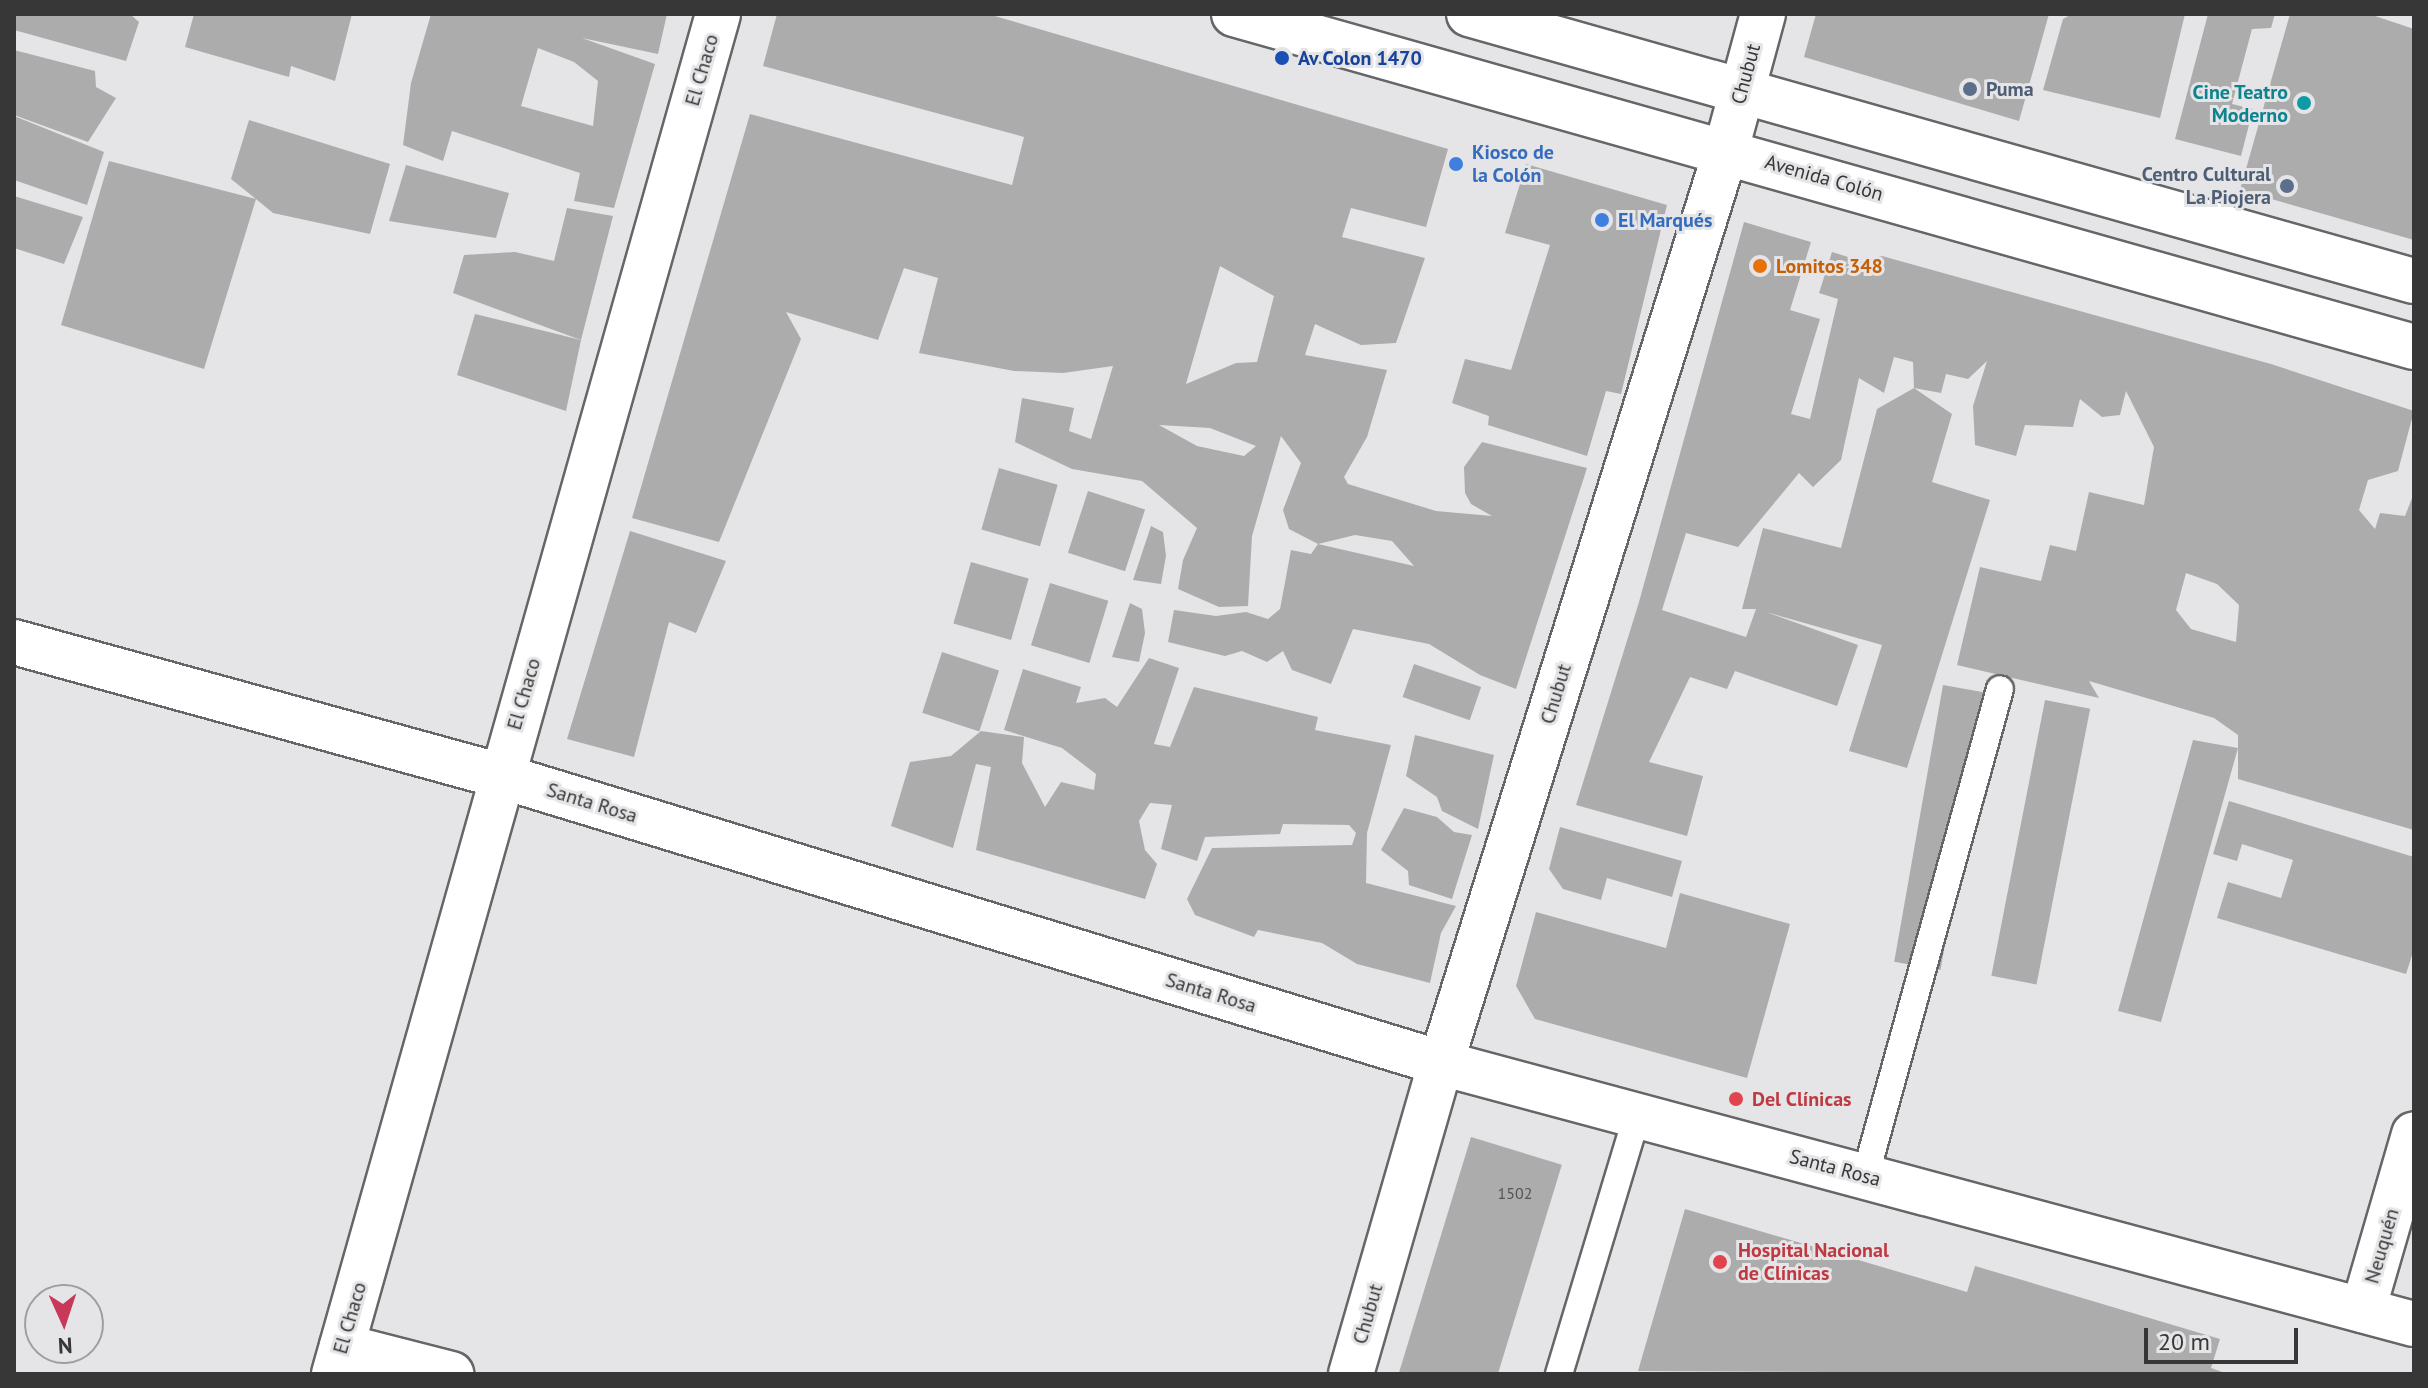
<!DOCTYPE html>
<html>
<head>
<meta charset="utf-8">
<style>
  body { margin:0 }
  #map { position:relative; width:2428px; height:1388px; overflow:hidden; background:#e5e5e7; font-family:"PT Sans",sans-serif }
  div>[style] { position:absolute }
  .building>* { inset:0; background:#adacad; transform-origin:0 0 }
  .roads { filter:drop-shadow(2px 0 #656667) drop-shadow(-2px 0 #656667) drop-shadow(0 2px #656667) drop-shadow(0 -2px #656667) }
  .service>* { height:26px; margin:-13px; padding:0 13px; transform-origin:13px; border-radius:13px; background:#fff }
  .minor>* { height:44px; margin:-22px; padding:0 22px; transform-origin:22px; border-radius:22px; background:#fff }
  .primary>* { height:44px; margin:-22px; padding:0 22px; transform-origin:22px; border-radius:22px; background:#fff }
  .dots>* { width:22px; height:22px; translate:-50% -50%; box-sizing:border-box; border:4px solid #e5e5e7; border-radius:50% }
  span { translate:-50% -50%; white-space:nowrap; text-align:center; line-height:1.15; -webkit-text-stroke:6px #e5e5e7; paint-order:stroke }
  .number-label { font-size:16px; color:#545455 }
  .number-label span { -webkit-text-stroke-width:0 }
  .transit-label { font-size:20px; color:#164399; font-weight:700 }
  .left { translate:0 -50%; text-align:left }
  .street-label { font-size:20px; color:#373738 }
  .service-label { font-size:20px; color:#4e5e75; font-weight:700 }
  .right { translate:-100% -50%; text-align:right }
  .culture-label { font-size:20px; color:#0d838f; font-weight:700 }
  .shop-label { font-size:20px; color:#366cbe; font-weight:700 }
  .food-label { font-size:20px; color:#c56008; font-weight:700 }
  .health-label { font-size:20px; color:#be3a42; font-weight:700 }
  .frame { position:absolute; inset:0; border:16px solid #373738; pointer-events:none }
  .north { position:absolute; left:24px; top:1284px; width:80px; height:80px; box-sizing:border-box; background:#e5e5e7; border:2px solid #9f9fa1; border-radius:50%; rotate:177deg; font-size:22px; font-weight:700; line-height:32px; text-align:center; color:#373738 }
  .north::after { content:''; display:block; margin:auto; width:28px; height:36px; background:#c83859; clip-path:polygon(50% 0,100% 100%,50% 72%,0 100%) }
  .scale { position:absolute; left:2144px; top:1328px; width:154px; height:36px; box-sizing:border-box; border:4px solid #373738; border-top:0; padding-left:10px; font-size:24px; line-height:28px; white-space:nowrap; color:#373738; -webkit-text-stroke:6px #e5e5e7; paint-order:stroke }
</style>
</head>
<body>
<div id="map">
  <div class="building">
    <i style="clip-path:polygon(14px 14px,130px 14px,139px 22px,126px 61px,14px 30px)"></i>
    <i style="clip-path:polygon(194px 14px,352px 14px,335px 81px,291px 66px,289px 77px,185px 47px)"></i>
    <i style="clip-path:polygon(evenodd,431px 14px,667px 14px,658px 54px,582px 38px,655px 64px,614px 208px,574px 201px,580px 173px,452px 131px,443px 161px,403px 145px,411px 83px,431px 14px,538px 48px,574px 62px,598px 81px,593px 126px,521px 106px,538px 48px)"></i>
    <i style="clip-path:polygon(evenodd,777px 14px,988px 14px,1448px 149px,1426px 227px,1351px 208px,1342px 237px,1425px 258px,1396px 343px,1361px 345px,1315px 324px,1305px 355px,1387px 370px,1367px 437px,1344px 477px,1348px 484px,1436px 511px,1492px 516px,1471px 504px,1465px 493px,1464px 467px,1482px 442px,1587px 468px,1516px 689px,1480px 675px,1429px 644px,1353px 629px,1331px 684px,1292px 670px,1283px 651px,1267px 662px,1242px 651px,1225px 656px,1168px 642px,1174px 610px,1216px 616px,1246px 612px,1268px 619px,1280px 609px,1291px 550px,1311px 554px,1318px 544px,1414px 566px,1392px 541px,1355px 535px,1318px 544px,1289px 529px,1283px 510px,1301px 463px,1281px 436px,1252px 536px,1248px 606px,1219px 607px,1178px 589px,1183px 560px,1197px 528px,1142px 481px,1072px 469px,1015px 442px,1022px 398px,1074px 408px,1069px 431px,1091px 439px,1113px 366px,1063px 373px,1014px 371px,919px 353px,938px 278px,904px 268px,878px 340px,786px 312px,801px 339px,719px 542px,632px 518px,750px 114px,1012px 185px,1024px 137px,763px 66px,777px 14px,1220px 266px,1274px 296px,1257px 362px,1236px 363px,1186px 384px,1220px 266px,777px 14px,1159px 425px,1210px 428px,1256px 446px,1244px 456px,1197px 446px,1159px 425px)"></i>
    <i style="clip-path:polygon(1816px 14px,2049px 14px,2019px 121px,1804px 57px)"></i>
    <i style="clip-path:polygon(2072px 14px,2185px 14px,2160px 118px,2043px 90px,2063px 19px)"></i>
    <i style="clip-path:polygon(2208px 14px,2275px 14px,2271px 28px,2252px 29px,2232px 104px,2253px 109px,2241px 156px,2175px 139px)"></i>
    <i style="clip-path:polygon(2290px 14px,2369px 14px,2414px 29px,2414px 240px,2240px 190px)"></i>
    <i style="clip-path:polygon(14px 50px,95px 71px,96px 87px,116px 98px,88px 142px,14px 115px)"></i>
    <i style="clip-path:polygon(14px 116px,104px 152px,87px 205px,14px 180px)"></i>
    <i style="clip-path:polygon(249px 120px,390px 164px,370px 234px,273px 213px,256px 199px,204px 369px,61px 325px,109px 161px,256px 199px,231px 179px)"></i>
    <i style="clip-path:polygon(1526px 164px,1667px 205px,1621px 394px,1606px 391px,1587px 456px,1488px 425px,1489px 416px,1452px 403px,1465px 359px,1511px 370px,1550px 245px,1505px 233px)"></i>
    <i style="clip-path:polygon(406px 165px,509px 193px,496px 238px,389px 221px)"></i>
    <i style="clip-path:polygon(14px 196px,83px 217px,64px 264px,14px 248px)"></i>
    <i style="clip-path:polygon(567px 208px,613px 216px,581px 340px,453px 293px,464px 255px,515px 252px,554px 261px)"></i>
    <i style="clip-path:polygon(evenodd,1744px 222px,1811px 242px,1790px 310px,1820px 319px,1791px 414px,1810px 419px,1838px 299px,1819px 293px,1832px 252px,1861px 261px,1882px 256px,2271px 364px,2414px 411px,2398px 471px,2368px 480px,2359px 510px,2375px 529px,2380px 513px,2405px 516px,2414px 493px,2414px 830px,2238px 779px,2238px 748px,2161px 1022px,2118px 1011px,2193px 740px,2238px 748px,2238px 735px,2214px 718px,2089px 681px,2099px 698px,1957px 665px,1980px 567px,2041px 581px,2050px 545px,2076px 551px,2089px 492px,2144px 505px,2154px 447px,2126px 391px,2120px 415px,2102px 417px,2080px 399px,2073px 427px,2025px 425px,2016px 456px,1975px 445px,1973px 406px,1987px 361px,1968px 379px,1946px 374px,1941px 393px,1914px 388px,1913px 362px,1894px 357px,1884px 393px,1859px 378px,1841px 460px,1813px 487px,1799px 473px,1738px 547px,1686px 533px,1662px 610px,1746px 637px,1756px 609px,1742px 609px,1763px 528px,1841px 548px,1877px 409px,1914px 388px,1952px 414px,1932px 482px,1990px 500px,1907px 768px,1849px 751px,1882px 645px,1766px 612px,1858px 645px,1837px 706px,1735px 671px,1727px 689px,1690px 677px,1649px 762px,1703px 776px,1687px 836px,1576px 805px,1639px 602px,1744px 222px,2186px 573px,2217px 584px,2239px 605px,2236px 642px,2191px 629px,2176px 610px,2186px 573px)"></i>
    <i style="clip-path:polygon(475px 314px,581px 340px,566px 411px,457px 375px)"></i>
    <i style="left:999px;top:468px;width:61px;height:64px;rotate:16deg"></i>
    <i style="left:1088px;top:491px;width:60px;height:65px;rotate:18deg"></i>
    <i style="clip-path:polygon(1151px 526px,1163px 532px,1166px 556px,1161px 584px,1133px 580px)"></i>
    <i style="clip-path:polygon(630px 531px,726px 561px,696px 633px,669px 622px,634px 757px,567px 739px)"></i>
    <i style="left:971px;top:562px;width:60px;height:64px;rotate:16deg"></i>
    <i style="left:1050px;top:583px;width:61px;height:65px;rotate:17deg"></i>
    <i style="clip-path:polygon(1130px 603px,1142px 609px,1145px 633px,1139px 662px,1112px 657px)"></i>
    <i style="left:942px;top:652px;width:60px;height:64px;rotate:18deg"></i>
    <i style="clip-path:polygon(1149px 658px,1179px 668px,1154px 744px,1170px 747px,1194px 687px,1318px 717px,1315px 730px,1391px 745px,1367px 833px,1366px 883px,1456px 906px,1441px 933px,1430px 983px,1357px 964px,1322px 943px,1258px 930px,1254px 937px,1195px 915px,1187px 899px,1212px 848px,1352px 845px,1356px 833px,1349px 825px,1283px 824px,1280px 834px,1205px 837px,1197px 861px,1161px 849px,1172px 805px,1150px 803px,1139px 821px,1145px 850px,1157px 864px,1145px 899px,976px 850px,991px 767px,976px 764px,953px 848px,891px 826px,910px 762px,951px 756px,981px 731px,1024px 737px,1022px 763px,1045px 807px,1061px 782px,1094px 790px,1096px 774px,1062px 748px,1004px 730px,1023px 669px,1081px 687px,1076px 703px,1105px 698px,1117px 707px)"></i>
    <i style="left:1414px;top:664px;width:71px;height:35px;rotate:19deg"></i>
    <i style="left:1943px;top:685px;width:47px;height:281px;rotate:10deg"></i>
    <i style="left:2045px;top:700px;width:46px;height:281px;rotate:11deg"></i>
    <i style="clip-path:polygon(1415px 735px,1494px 755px,1478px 829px,1442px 811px,1437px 797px,1406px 776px)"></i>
    <i style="clip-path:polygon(2229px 801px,2414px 857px,2414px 949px,2406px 974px,2217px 918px,2228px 882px,2281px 898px,2293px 860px,2242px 844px,2237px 861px,2213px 854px)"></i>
    <i style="clip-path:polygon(1404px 808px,1437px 817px,1454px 832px,1472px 835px,1452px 899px,1409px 885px,1408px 871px,1381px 850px)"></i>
    <i style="clip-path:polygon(1560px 827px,1682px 861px,1672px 897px,1607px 878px,1601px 900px,1563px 889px,1549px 869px)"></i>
    <i style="clip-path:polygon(1680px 893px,1790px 924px,1747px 1078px,1535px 1019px,1516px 986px,1536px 912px,1666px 948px)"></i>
    <i style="left:1471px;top:1137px;width:95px;height:248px;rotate:17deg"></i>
    <i style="clip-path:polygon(1685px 1209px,1967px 1292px,1975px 1266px,2220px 1339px,2211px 1368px,2228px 1374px,1638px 1371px)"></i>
  </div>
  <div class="roads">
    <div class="service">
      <i style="left:1865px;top:1177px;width:506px;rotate:-74.54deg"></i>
      <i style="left:1559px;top:1374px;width:270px;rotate:-73.2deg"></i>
    </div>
    <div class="minor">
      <i style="left:14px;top:642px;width:505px;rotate:15.38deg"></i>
      <i style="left:501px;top:776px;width:983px;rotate:16.98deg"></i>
      <i style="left:1441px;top:1063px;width:1007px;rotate:15.02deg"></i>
      <i style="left:2363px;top:1310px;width:183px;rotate:-73.8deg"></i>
      <i style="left:342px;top:1346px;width:113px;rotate:14.4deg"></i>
      <i style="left:334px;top:1374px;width:1413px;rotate:-74.23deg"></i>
      <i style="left:1351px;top:1374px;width:324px;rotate:-73.9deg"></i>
      <i style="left:1441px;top:1063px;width:956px;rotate:-72.66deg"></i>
      <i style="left:1726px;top:150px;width:141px;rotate:-74.8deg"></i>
    </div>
    <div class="primary">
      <i style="left:1234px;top:14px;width:1226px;rotate:15.76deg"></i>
      <i style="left:1469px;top:14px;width:982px;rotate:15.78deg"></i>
    </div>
  </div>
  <div class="dots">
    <i style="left:1282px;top:58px;background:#1a4fb4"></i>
    <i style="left:1970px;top:89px;background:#5c6f8a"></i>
    <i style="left:2304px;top:103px;background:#0f9aa8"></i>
    <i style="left:1456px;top:164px;background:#3f7fe0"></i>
    <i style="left:2287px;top:186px;background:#5c6f8a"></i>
    <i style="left:1602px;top:220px;background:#3f7fe0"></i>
    <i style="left:1760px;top:266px;background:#e8710a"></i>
    <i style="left:1736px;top:1099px;background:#e0444e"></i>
    <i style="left:1720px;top:1262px;background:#e0444e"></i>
  </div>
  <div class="number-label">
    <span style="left:1515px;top:1193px">1502</span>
  </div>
  <div class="transit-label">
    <span class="left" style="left:1298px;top:58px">Av Colon 1470</span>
  </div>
  <div class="street-label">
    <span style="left:702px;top:70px;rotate:-74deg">El Chaco</span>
    <span style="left:1746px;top:74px;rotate:-75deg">Chubut</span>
    <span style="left:1824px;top:178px;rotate:16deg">Avenida Colón</span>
    <span style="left:524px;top:694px;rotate:-74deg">El Chaco</span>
    <span style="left:1556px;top:694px;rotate:-73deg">Chubut</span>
    <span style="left:592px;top:803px;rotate:17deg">Santa Rosa</span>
    <span style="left:1211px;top:993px;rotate:17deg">Santa Rosa</span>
    <span style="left:1835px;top:1168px;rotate:15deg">Santa Rosa</span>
    <span style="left:2382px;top:1246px;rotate:-74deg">Neuquén</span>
    <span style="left:1368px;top:1314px;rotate:-74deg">Chubut</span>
    <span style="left:350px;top:1318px;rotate:-74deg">El Chaco</span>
  </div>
  <div class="service-label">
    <span class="left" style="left:1986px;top:89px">Puma</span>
    <span class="right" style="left:2271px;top:186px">Centro Cultural<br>La Piojera</span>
  </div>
  <div class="culture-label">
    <span class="right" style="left:2288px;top:104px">Cine Teatro<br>Moderno</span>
  </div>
  <div class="shop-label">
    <span class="left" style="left:1472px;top:164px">Kiosco de<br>la Colón</span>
    <span class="left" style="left:1618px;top:220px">El Marqués</span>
  </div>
  <div class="food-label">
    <span class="left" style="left:1776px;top:266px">Lomitos 348</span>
  </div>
  <div class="health-label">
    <span class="left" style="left:1752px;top:1099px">Del Clínicas</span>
    <span class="left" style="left:1738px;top:1262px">Hospital Nacional<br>de Clínicas</span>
  </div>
  <div class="frame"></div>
  <div class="north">N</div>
  <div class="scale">20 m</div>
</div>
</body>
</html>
